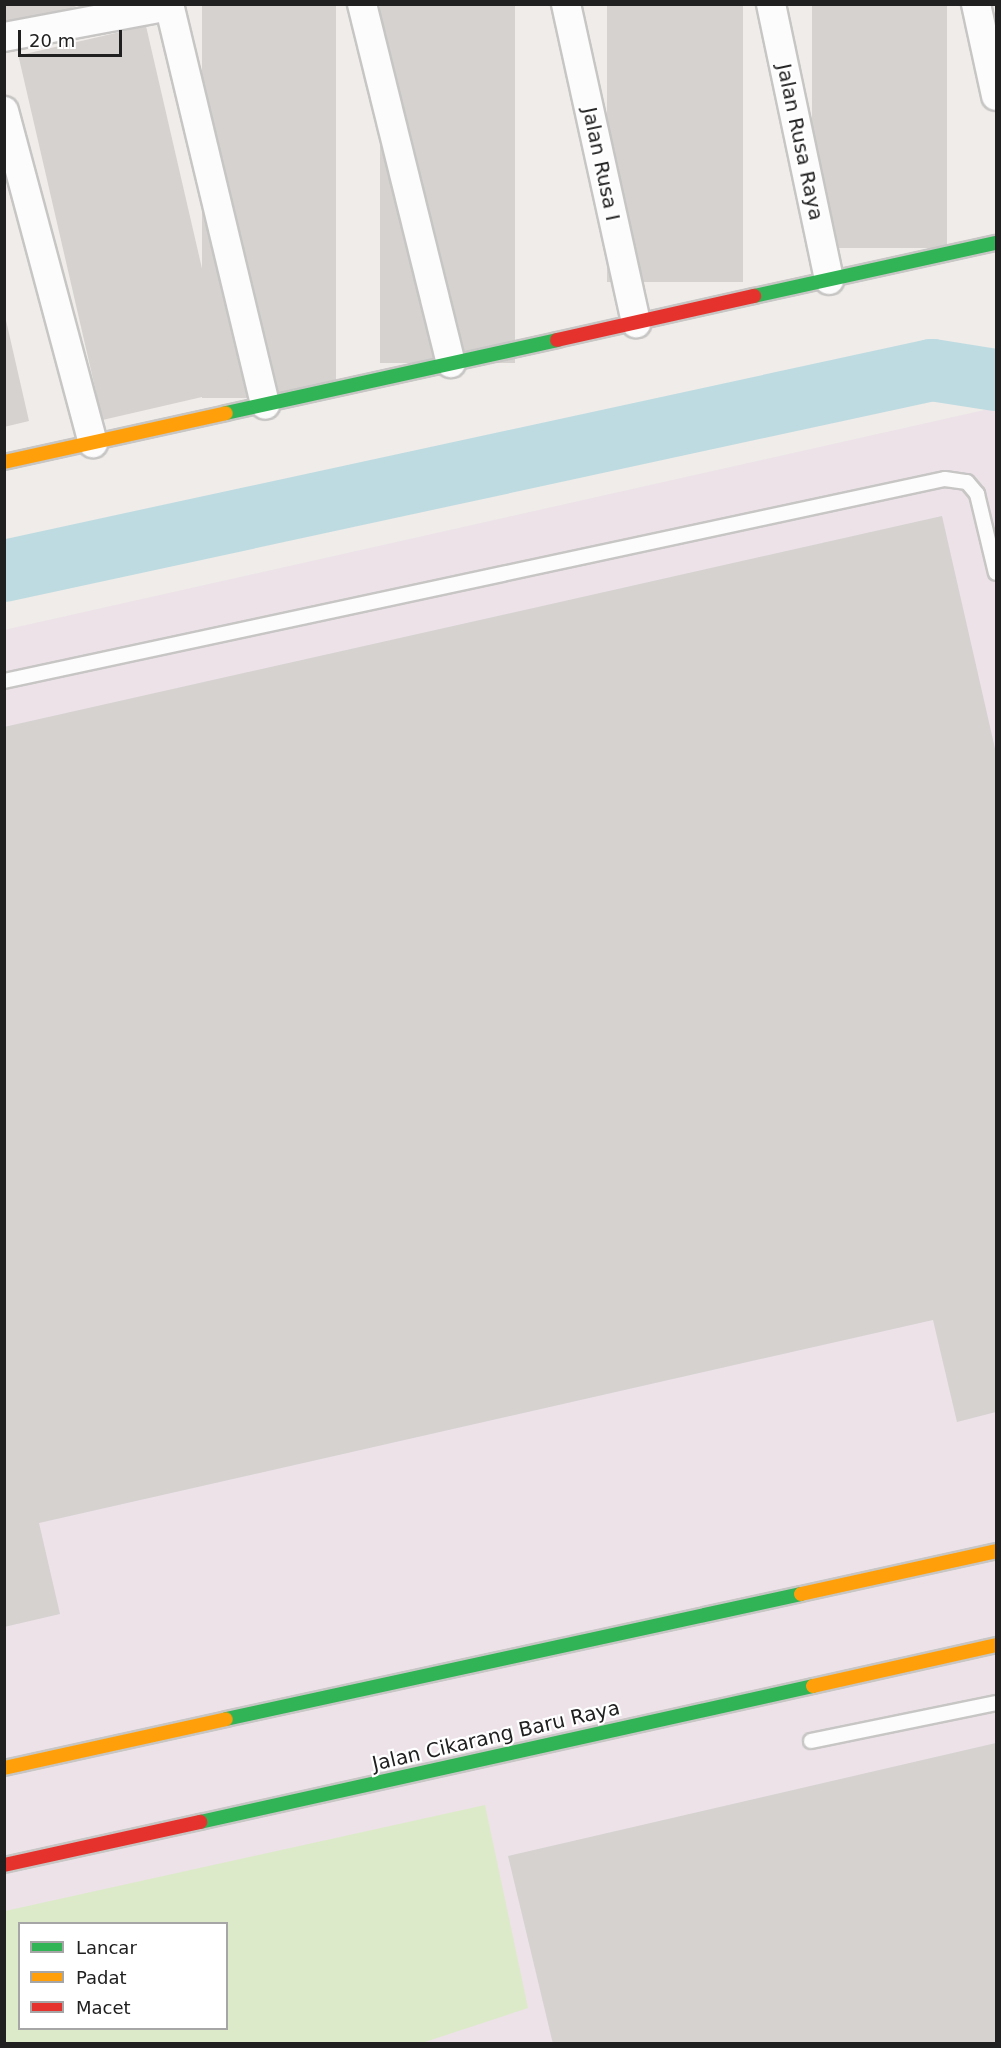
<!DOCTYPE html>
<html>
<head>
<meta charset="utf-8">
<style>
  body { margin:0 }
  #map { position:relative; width:1001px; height:2048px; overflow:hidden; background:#efece9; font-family:"DejaVu Sans",sans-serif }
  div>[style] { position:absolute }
  .industrial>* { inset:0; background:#ece2e8 }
  .grass>* { inset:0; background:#ddeac9 }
  .river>* { height:62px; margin:-31px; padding:0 31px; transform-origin:31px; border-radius:31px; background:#bedbe1 }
  .building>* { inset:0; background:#d5d2d0; transform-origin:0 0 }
  .roads { filter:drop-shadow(2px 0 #c7c6c5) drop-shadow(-2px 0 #c7c6c5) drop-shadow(0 2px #c7c6c5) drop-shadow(0 -2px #c7c6c5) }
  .lane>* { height:14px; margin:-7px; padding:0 7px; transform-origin:7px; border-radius:7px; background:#fdfcfc }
  .street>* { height:28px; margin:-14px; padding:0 14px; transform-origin:14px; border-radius:14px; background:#fdfcfc }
  .fast>* { height:14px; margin:-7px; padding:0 7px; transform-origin:7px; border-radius:7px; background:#30b455 }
  .slow>* { height:14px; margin:-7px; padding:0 7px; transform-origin:7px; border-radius:7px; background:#ff9f0a }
  .jam>* { height:14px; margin:-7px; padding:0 7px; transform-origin:7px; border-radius:7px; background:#e5322d }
  span { translate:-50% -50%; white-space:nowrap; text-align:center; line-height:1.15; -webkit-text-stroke:4.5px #fff; paint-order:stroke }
  .street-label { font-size:20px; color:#202020 }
  .frame { position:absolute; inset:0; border:6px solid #202020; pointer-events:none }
  .legend { position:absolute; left:18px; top:1922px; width:210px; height:108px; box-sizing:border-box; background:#fff; border:2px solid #a6a6a6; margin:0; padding:8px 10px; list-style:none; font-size:18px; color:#202020 }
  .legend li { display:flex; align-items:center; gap:12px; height:30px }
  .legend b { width:30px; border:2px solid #a6a6a6 }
  .scale { position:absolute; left:18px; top:30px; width:104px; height:27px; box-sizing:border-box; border:3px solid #202020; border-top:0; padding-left:8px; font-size:18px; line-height:21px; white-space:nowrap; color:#202020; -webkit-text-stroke:4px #fff; paint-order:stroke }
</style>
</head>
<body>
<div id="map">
  <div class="industrial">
    <i style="clip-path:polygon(evenodd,989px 409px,996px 411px,996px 2043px,5px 2043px,4px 630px,989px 409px,20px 1924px,226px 1924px,226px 2028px,20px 2028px,20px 1924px)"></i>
  </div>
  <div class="grass">
    <i style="clip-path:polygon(evenodd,485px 1805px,528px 2008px,422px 2043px,5px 2043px,5px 1911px,485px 1805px,20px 1924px,226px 1924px,226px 2028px,20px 2028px,20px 1924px)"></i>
  </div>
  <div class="river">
    <i style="left:4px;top:571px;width:950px;rotate:-12.22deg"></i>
    <i style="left:932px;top:370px;width:65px;rotate:8.9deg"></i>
  </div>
  <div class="building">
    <i style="clip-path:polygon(4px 4px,79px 4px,79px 5px,9px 34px,4px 23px)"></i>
    <i style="left:202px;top:4px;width:134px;height:394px"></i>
    <i style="left:380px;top:4px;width:135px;height:359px"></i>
    <i style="left:607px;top:4px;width:136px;height:278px"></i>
    <i style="left:812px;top:4px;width:135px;height:244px"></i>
    <i style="left:146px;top:26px;width:374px;height:131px;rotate:77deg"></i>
    <i style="clip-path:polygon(5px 316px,29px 421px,4px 427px,4px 317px)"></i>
    <i style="clip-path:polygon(942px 516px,996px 753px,996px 1412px,957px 1422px,933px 1320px,39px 1523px,60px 1614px,4px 1627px,4px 727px)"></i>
    <i style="clip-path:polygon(996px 1743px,996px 2044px,553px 2044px,508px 1856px)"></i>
  </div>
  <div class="roads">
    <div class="lane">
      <i style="left:4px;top:681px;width:962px;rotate:-12.12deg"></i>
      <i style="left:945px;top:479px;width:22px;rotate:8deg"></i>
      <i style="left:967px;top:482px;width:16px;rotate:50deg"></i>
      <i style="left:977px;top:494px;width:81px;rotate:76.5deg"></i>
      <i style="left:811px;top:1741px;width:189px;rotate:-11.6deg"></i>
    </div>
    <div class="street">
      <i style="left:169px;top:4px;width:412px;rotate:76.5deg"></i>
      <i style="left:362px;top:4px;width:370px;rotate:76.1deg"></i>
      <i style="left:566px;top:4px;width:327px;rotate:77.6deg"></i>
      <i style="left:771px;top:4px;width:282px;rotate:78.1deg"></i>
      <i style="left:976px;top:4px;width:94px;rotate:77.7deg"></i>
      <i style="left:4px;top:37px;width:168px;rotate:-10.6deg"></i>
      <i style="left:4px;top:111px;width:344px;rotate:75deg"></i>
    </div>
    <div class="fast">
      <i style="left:754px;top:296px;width:248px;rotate:-12.4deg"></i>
      <i style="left:226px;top:413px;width:339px;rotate:-12.4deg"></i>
      <i style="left:226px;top:1719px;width:588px;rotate:-12.26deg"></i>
      <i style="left:200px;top:1822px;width:628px;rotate:-12.51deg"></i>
    </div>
    <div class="slow">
      <i style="left:4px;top:462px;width:227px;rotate:-12.4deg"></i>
      <i style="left:801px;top:1594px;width:200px;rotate:-12.4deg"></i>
      <i style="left:813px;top:1686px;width:188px;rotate:-12.6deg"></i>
      <i style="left:4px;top:1768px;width:227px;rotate:-12.4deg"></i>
    </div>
    <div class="jam">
      <i style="left:557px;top:340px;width:202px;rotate:-12.6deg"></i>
      <i style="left:4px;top:1865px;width:201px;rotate:-12.4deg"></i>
    </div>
  </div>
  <div class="street-label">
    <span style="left:800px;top:142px;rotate:78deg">Jalan Rusa Raya</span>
    <span style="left:601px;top:164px;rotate:78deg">Jalan Rusa I</span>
    <span style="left:496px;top:1736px;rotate:-13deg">Jalan Cikarang Baru Raya</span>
  </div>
  <div class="frame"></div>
  <ul class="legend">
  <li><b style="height:8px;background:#30b455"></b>Lancar</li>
  <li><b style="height:8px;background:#ff9f0a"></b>Padat</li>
  <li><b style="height:8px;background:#e5322d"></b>Macet</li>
  </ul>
  <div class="scale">20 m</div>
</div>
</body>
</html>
